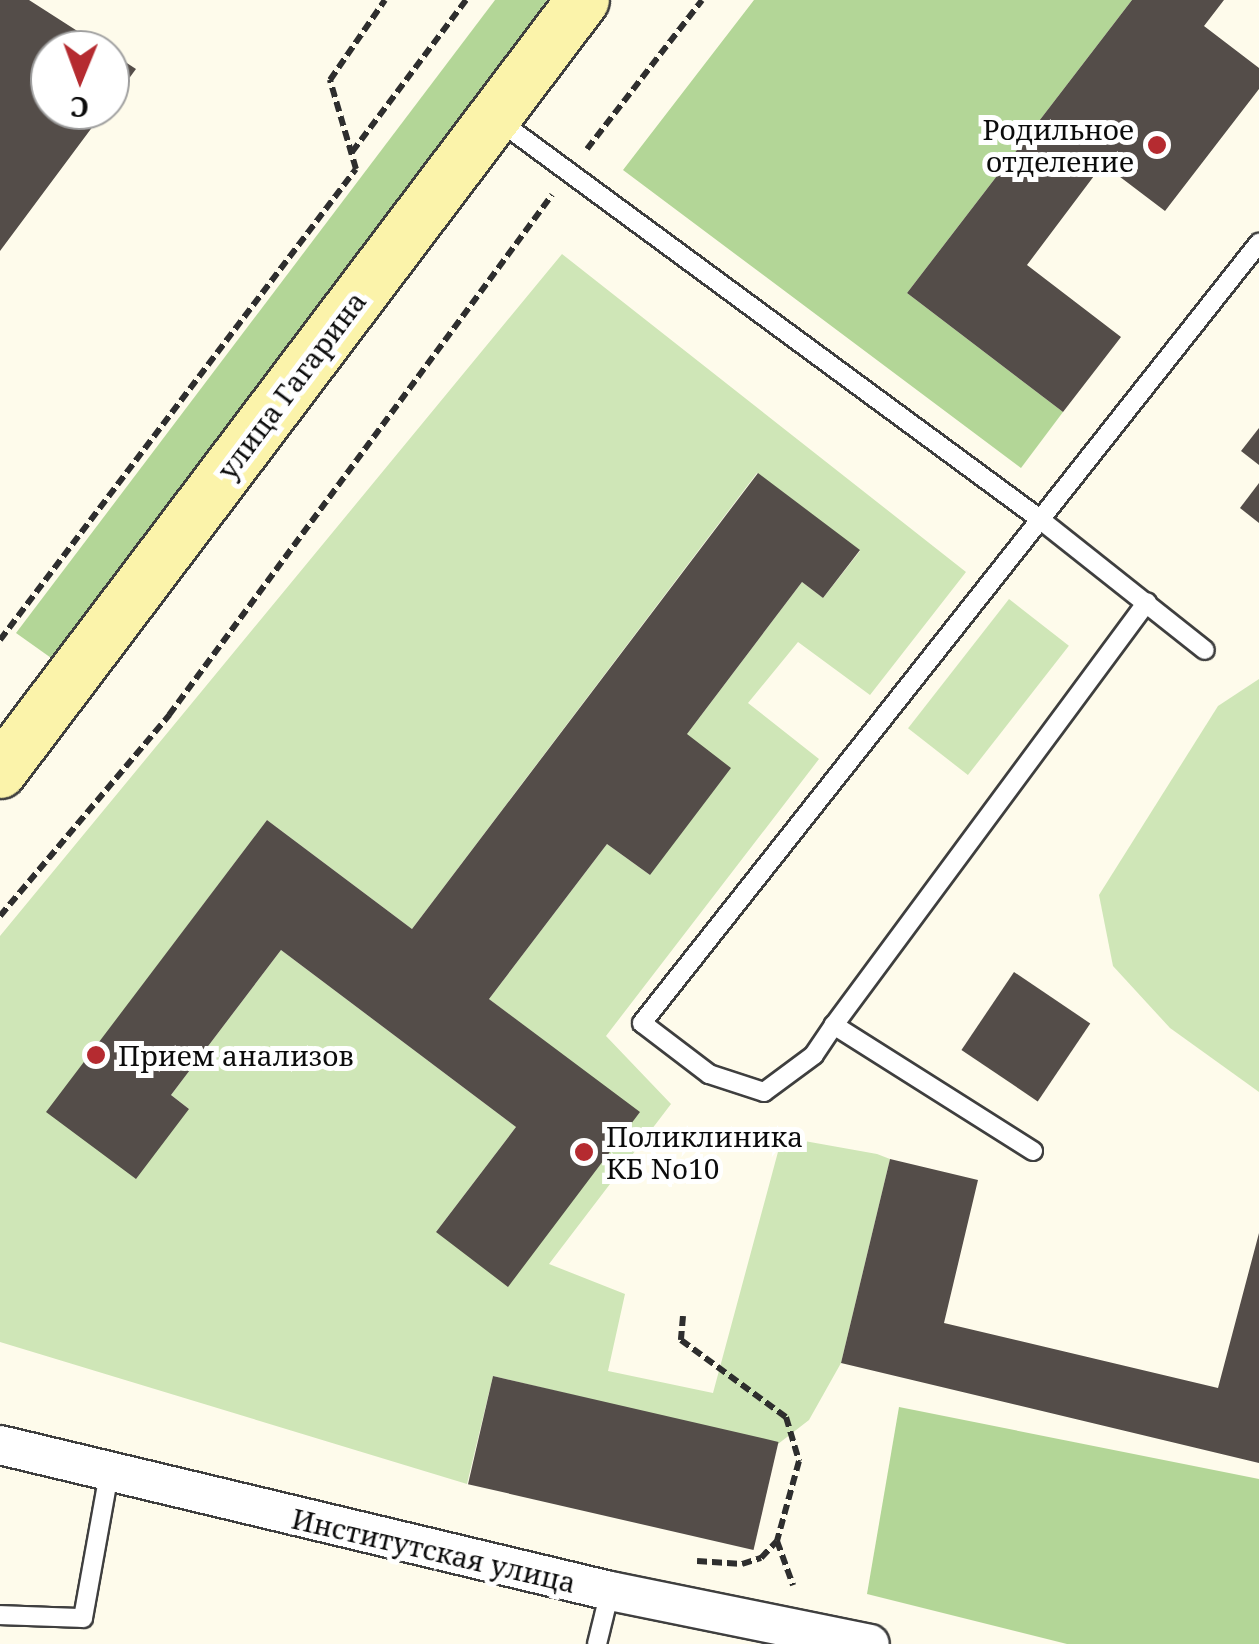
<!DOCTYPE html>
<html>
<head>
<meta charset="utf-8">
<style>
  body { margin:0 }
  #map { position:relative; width:1259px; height:1644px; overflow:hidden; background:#fefbeb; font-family:"Noto Serif",serif }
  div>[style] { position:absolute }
  .green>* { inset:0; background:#cfe6b7; transform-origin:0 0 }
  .forest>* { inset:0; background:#b3d697 }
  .building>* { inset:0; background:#544d49; transform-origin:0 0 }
  .path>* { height:6px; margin-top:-3px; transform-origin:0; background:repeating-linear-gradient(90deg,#2e2e2e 0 10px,transparent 0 15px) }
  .roads { filter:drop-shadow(2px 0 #3f3f3f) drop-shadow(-2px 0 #3f3f3f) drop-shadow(0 2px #3f3f3f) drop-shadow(0 -2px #3f3f3f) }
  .service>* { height:18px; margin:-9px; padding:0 9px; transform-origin:9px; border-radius:9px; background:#fff }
  .minor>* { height:38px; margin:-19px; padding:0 19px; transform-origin:19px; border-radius:19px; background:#fff }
  .secondary>* { height:52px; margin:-26px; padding:0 26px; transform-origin:26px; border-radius:26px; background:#fbf3aa }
  .dots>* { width:28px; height:28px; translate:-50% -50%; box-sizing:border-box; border:5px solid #fff; border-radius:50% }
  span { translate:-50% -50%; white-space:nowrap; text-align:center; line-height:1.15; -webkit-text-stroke:10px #fff; paint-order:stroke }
  .poi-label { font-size:28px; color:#0c0c0c }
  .right { translate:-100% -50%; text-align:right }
  .left { translate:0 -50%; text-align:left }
  .street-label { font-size:28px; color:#0c0c0c }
  .north { position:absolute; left:30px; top:30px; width:100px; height:100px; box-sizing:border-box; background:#fff; border:2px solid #9e9e9e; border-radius:50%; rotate:181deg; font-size:28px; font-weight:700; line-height:40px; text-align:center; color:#0c0c0c }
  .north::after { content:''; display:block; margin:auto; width:35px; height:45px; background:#b52b30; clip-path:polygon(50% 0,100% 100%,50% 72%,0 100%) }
</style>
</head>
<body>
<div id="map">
  <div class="green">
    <i style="clip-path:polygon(evenodd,562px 254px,966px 572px,870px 695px,798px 642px,748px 703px,819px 759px,606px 1036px,671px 1104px,549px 1264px,625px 1294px,608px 1371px,713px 1393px,782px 1137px,877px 1154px,890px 1159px,841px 1363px,809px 1420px,778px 1444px,493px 1376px,467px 1484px,0 1342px,0 936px,562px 254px,757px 473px,860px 551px,823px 598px,802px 582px,687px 734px,650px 875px,607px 844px,489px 999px,639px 1113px,436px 1232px,516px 1127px,281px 950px,171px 1095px,189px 1109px,47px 1112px,267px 820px,412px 929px,757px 473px)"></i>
    <i style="left:1009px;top:599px;width:76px;height:164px;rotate:38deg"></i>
    <i style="clip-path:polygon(1259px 679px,1259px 1092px,1170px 1028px,1113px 966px,1099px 895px,1218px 706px)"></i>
  </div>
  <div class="forest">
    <i style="clip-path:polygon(495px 0,547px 0,54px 660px,16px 633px)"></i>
    <i style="clip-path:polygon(754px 0,1132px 0,907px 293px,1063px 412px,1021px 468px,623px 170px)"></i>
    <i style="clip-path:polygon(899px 1407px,1259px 1479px,1259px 1644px,1067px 1644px,867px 1594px)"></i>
  </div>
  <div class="building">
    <i style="clip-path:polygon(0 0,29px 0,107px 50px,50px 50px,50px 110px,105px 110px,0 251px)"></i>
    <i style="clip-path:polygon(1132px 0,1224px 0,1204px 26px,1259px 68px,1259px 89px,1165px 211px,1103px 164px,1027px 265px,1121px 337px,1063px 412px,907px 293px)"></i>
    <i style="clip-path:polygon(110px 52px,136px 69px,110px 104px)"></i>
    <i style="clip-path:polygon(1259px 428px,1259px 465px,1241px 451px)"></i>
    <i style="clip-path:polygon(758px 473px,860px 550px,823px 598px,802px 582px,687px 734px,731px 768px,650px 875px,607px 844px,489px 999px,640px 1112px,508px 1287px,436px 1232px,516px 1127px,281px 950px,171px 1095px,189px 1109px,136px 1179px,46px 1112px,267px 820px,412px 929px)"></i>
    <i style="clip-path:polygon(1259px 483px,1259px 523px,1240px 508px)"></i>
    <i style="left:1014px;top:972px;width:92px;height:94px;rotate:34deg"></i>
    <i style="clip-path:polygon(890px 1159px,978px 1180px,944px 1323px,1218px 1388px,1259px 1233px,1259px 1463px,841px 1363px)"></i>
    <i style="left:493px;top:1376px;width:293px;height:111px;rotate:13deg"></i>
  </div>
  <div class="path">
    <i style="left:587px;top:149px;width:188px;rotate:-52.3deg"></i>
    <i style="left:352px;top:152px;width:190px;rotate:-53.1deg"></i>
    <i style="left:0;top:640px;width:590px;rotate:-52.92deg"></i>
    <i style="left:356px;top:169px;width:93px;rotate:-106.3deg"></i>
    <i style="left:330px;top:80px;width:97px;rotate:-55.5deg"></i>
    <i style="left:0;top:916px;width:263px;rotate:-49.9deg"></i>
    <i style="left:169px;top:715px;width:646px;rotate:-53.63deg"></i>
    <i style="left:683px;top:1316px;width:24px;rotate:95deg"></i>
    <i style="left:681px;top:1340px;width:130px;rotate:36.3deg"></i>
    <i style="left:786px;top:1417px;width:46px;rotate:73.5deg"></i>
    <i style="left:799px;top:1461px;width:83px;rotate:105.4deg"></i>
    <i style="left:777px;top:1541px;width:47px;rotate:70deg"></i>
    <i style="left:697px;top:1561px;width:45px;rotate:3.8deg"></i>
    <i style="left:742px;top:1564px;width:20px;rotate:-18deg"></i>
    <i style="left:761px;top:1558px;width:23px;rotate:-47deg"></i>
  </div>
  <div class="roads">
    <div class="service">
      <i style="left:498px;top:120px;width:669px;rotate:36.37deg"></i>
      <i style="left:1037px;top:517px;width:214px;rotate:38.4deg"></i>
      <i style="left:834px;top:1025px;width:526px;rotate:-53.5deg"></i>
      <i style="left:1033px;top:1151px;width:236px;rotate:-147.7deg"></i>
      <i style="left:834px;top:1025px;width:36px;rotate:124deg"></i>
      <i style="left:814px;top:1055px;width:62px;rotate:143.5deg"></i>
      <i style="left:764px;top:1092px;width:58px;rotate:-161.9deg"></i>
      <i style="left:709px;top:1074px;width:84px;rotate:-142.7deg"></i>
      <i style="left:642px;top:1023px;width:995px;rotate:-51.66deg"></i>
      <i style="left:0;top:1615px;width:83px;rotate:2.1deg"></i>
      <i style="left:83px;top:1618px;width:146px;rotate:-79.8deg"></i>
      <i style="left:597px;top:1644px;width:55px;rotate:-76.2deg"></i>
    </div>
    <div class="minor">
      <i style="left:0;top:1445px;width:627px;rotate:13.46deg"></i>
      <i style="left:610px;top:1591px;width:265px;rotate:11.5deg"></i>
    </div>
    <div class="secondary">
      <i style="left:0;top:772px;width:967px;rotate:-52.94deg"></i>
    </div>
  </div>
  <div class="dots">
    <i style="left:1157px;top:145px;background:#b52b30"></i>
    <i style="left:96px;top:1055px;background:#b52b30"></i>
    <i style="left:584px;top:1152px;background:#b52b30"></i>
  </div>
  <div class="poi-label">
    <span class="right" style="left:1134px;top:145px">Родильное<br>отделение</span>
    <span class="left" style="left:118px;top:1055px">Прием анализов</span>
    <span class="left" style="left:606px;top:1152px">Поликлиника<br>КБ No10</span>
  </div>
  <div class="street-label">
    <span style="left:291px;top:385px;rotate:-53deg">улица Гагарина</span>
    <span style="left:434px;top:1550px;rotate:13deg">Институтская улица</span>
  </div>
  <div class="north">С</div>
</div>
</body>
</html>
